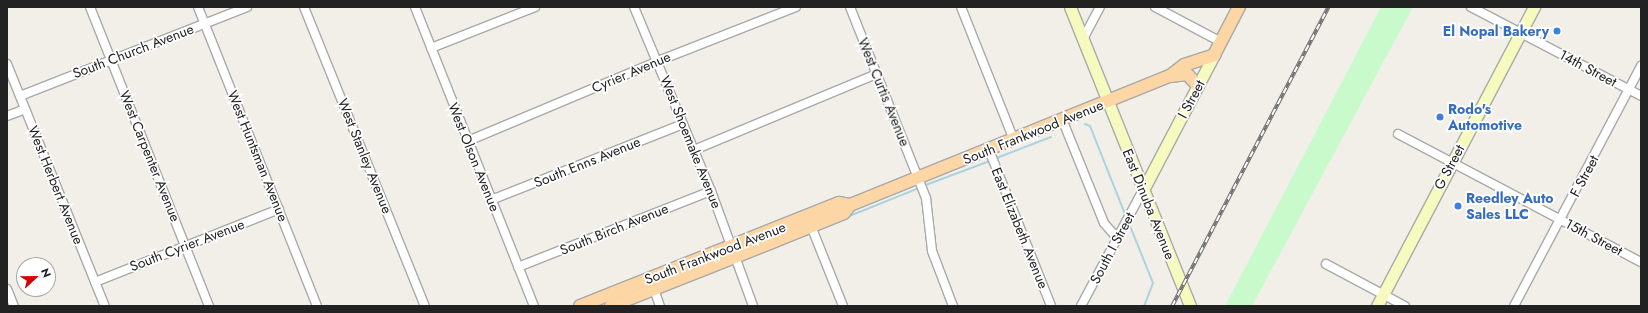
<!DOCTYPE html>
<html>
<head>
<meta charset="utf-8">
<style>
  body { margin:0 }
  #map { position:relative; width:1648px; height:313px; overflow:hidden; background:#f2efe9; font-family:Jost,sans-serif }
  div>[style] { position:absolute }
  .park>* { inset:0; background:#c8facc }
  .stream>* { height:2px; margin:-1px; padding:0 1px; transform-origin:1px; border-radius:1px; background:#aad3df }
  .roads { filter:drop-shadow(1px 0 #a9a9a9) drop-shadow(-1px 0 #a9a9a9) drop-shadow(0 1px #a9a9a9) drop-shadow(0 -1px #a9a9a9) }
  .street>* { height:8px; margin:-4px; padding:0 4px; transform-origin:4px; border-radius:4px; background:#fff }
  .secondary>* { height:11px; margin:-5.5px; padding:0 5.5px; transform-origin:5.5px; border-radius:5.5px; background:#f7fabf }
  .primary>* { height:12px; margin:-6px; padding:0 6px; transform-origin:6px; border-radius:6px; background:#fcd6a4 }
  .rail>* { height:3.5px; margin-top:-1.75px; transform-origin:0; background:repeating-linear-gradient(90deg,#fff 0 6px,#707070 0 12px); box-sizing:border-box; border-block:1px solid #707070 }
  .dots>* { width:11px; height:11px; translate:-50% -50%; box-sizing:border-box; border:2px solid #fff; border-radius:50% }
  span { translate:-50% -50%; white-space:nowrap; text-align:center; line-height:1.15; -webkit-text-stroke:3.5px #fff; paint-order:stroke }
  .shop-label { font-size:14px; color:#366cbe; font-weight:700 }
  .right { translate:-100% -50%; text-align:right }
  .left { translate:0 -50%; text-align:left }
  .street-label { font-size:14px; color:#222 }
  .frame { position:absolute; inset:0; border:8px solid #222; pointer-events:none }
  .north { position:absolute; left:16px; top:257px; width:40px; height:40px; box-sizing:border-box; background:#fff; border:1px solid #a7a7a7; border-radius:50%; rotate:68deg; font-size:11px; font-weight:700; line-height:16px; text-align:center; color:#222 }
  .north::after { content:''; display:block; margin:auto; width:14px; height:18px; background:#d40000; clip-path:polygon(50% 0,100% 100%,50% 72%,0 100%) }
</style>
</head>
<body>
<div id="map">
  <div class="park">
    <i style="clip-path:polygon(1381px 7px,1413px 7px,1252px 306px,1225px 306px)"></i>
  </div>
  <div class="stream">
    <i style="left:1085px;top:124px;width:5px;rotate:22deg"></i>
    <i style="left:1090px;top:126px;width:95px;rotate:68.3deg"></i>
    <i style="left:994px;top:159px;width:61px;rotate:-21.1deg"></i>
    <i style="left:923px;top:186px;width:72px;rotate:-20.5deg"></i>
    <i style="left:847px;top:217px;width:78px;rotate:-21.9deg"></i>
    <i style="left:1130px;top:226px;width:61px;rotate:68deg"></i>
    <i style="left:1153px;top:283px;width:25px;rotate:111deg"></i>
  </div>
  <div class="roads">
    <div class="street">
      <i style="left:90px;top:7px;width:322px;rotate:68.3deg"></i>
      <i style="left:198px;top:7px;width:322px;rotate:68.3deg"></i>
      <i style="left:304px;top:7px;width:323px;rotate:68deg"></i>
      <i style="left:415px;top:7px;width:322px;rotate:68.3deg"></i>
      <i style="left:634px;top:7px;width:199px;rotate:67.3deg"></i>
      <i style="left:711px;top:191px;width:122px;rotate:69.9deg"></i>
      <i style="left:850px;top:7px;width:206px;rotate:68.3deg"></i>
      <i style="left:926px;top:198px;width:53px;rotate:83.5deg"></i>
      <i style="left:932px;top:251px;width:59px;rotate:69.1deg"></i>
      <i style="left:961px;top:7px;width:143px;rotate:68.3deg"></i>
      <i style="left:1155px;top:7px;width:75px;rotate:27.9deg"></i>
      <i style="left:1471px;top:7px;width:192px;rotate:27.6deg"></i>
      <i style="left:1083px;top:39px;width:36px;rotate:-62deg"></i>
      <i style="left:431px;top:48px;width:112px;rotate:-21.5deg"></i>
      <i style="left:7px;top:64px;width:261px;rotate:68deg"></i>
      <i style="left:20px;top:96px;width:244px;rotate:-21.4deg"></i>
      <i style="left:7px;top:116px;width:19px;rotate:-21deg"></i>
      <i style="left:1062px;top:119px;width:112px;rotate:68deg"></i>
      <i style="left:1104px;top:223px;width:21px;rotate:49deg"></i>
      <i style="left:1398px;top:134px;width:275px;rotate:27.8deg"></i>
      <i style="left:468px;top:141px;width:206px;rotate:-22.8deg"></i>
      <i style="left:658px;top:61px;width:148px;rotate:-21.4deg"></i>
      <i style="left:694px;top:150px;width:198px;rotate:-22.6deg"></i>
      <i style="left:989px;top:150px;width:168px;rotate:68.3deg"></i>
      <i style="left:491px;top:200px;width:206px;rotate:-21.6deg"></i>
      <i style="left:811px;top:226px;width:86px;rotate:68.2deg"></i>
      <i style="left:1326px;top:264px;width:89px;rotate:28deg"></i>
      <i style="left:518px;top:267px;width:207px;rotate:-21.5deg"></i>
      <i style="left:95px;top:282px;width:198px;rotate:-21.6deg"></i>
      <i style="left:7px;top:289px;width:18px;rotate:68deg"></i>
      <i style="left:654px;top:289px;width:18px;rotate:71deg"></i>
      <i style="left:1081px;top:306px;width:132px;rotate:-61.9deg"></i>
      <i style="left:1514px;top:306px;width:272px;rotate:-62.1deg"></i>
    </div>
    <div class="secondary">
      <i style="left:1070px;top:7px;width:322px;rotate:68.1deg"></i>
      <i style="left:1143px;top:190px;width:153px;rotate:-62.3deg"></i>
      <i style="left:1377px;top:306px;width:338px;rotate:-62.3deg"></i>
    </div>
    <div class="primary">
      <i style="left:1171px;top:76px;width:16px;rotate:-7deg"></i>
      <i style="left:1187px;top:74px;width:16px;rotate:47deg"></i>
      <i style="left:580px;top:306px;width:279px;rotate:-21.7deg"></i>
      <i style="left:839px;top:203px;width:11px;rotate:10deg"></i>
      <i style="left:611px;top:306px;width:176px;rotate:-21.6deg"></i>
      <i style="left:775px;top:241px;width:74px;rotate:-22.1deg"></i>
      <i style="left:844px;top:213px;width:10px;rotate:-53deg"></i>
      <i style="left:850px;top:205px;width:345px;rotate:-22deg"></i>
      <i style="left:1170px;top:76px;width:18px;rotate:-38deg"></i>
      <i style="left:1184px;top:65px;width:32px;rotate:-18deg"></i>
      <i style="left:1214px;top:55px;width:54px;rotate:-62.5deg"></i>
    </div>
  </div>
  <div class="rail">
    <i style="left:1172px;top:306px;width:337px;rotate:-62.4deg"></i>
  </div>
  <div class="dots">
    <i style="left:1557px;top:31px;background:#3f7fe0"></i>
    <i style="left:1440px;top:117px;background:#3f7fe0"></i>
    <i style="left:1458px;top:206px;background:#3f7fe0"></i>
  </div>
  <div class="shop-label">
    <span class="right" style="left:1549px;top:31px">El Nopal Bakery</span>
    <span class="left" style="left:1448px;top:117px">Rodo's<br>Automotive</span>
    <span class="left" style="left:1466px;top:206px">Reedley Auto<br>Sales LLC</span>
  </div>
  <div class="street-label">
    <span style="left:133px;top:51px;rotate:-21deg">South Church Avenue</span>
    <span style="left:1588px;top:68px;rotate:28deg">14th Street</span>
    <span style="left:631px;top:72px;rotate:-23deg">Cyrier Avenue</span>
    <span style="left:884px;top:92px;rotate:68deg">West Curtis Avenue</span>
    <span style="left:1191px;top:99px;rotate:-62deg">I Street</span>
    <span style="left:1033px;top:132px;rotate:-22deg">South Frankwood Avenue</span>
    <span style="left:691px;top:142px;rotate:68deg">West Shoemake Avenue</span>
    <span style="left:150px;top:156px;rotate:68deg">West Carpenter Avenue</span>
    <span style="left:258px;top:156px;rotate:68deg">West Huntsman Avenue</span>
    <span style="left:365px;top:156px;rotate:68deg">West Stanley Avenue</span>
    <span style="left:474px;top:157px;rotate:68deg">West Olson Avenue</span>
    <span style="left:587px;top:162px;rotate:-22deg">South Enns Avenue</span>
    <span style="left:1449px;top:167px;rotate:-62deg">G Street</span>
    <span style="left:1584px;top:176px;rotate:-62deg">F Street</span>
    <span style="left:56px;top:185px;rotate:68deg">West Herbert Avenue</span>
    <span style="left:1149px;top:204px;rotate:68deg">East Dinuba Avenue</span>
    <span style="left:1020px;top:228px;rotate:68deg">East Elizabeth Avenue</span>
    <span style="left:614px;top:229px;rotate:-22deg">South Birch Avenue</span>
    <span style="left:1594px;top:237px;rotate:28deg">15th Street</span>
    <span style="left:187px;top:245px;rotate:-21deg">South Cyrier Avenue</span>
    <span style="left:1112px;top:248px;rotate:-62deg">South I Street</span>
    <span style="left:715px;top:253px;rotate:-21deg">South Frankwood Avenue</span>
  </div>
  <div class="frame"></div>
  <div class="north">N</div>
</div>
</body>
</html>
